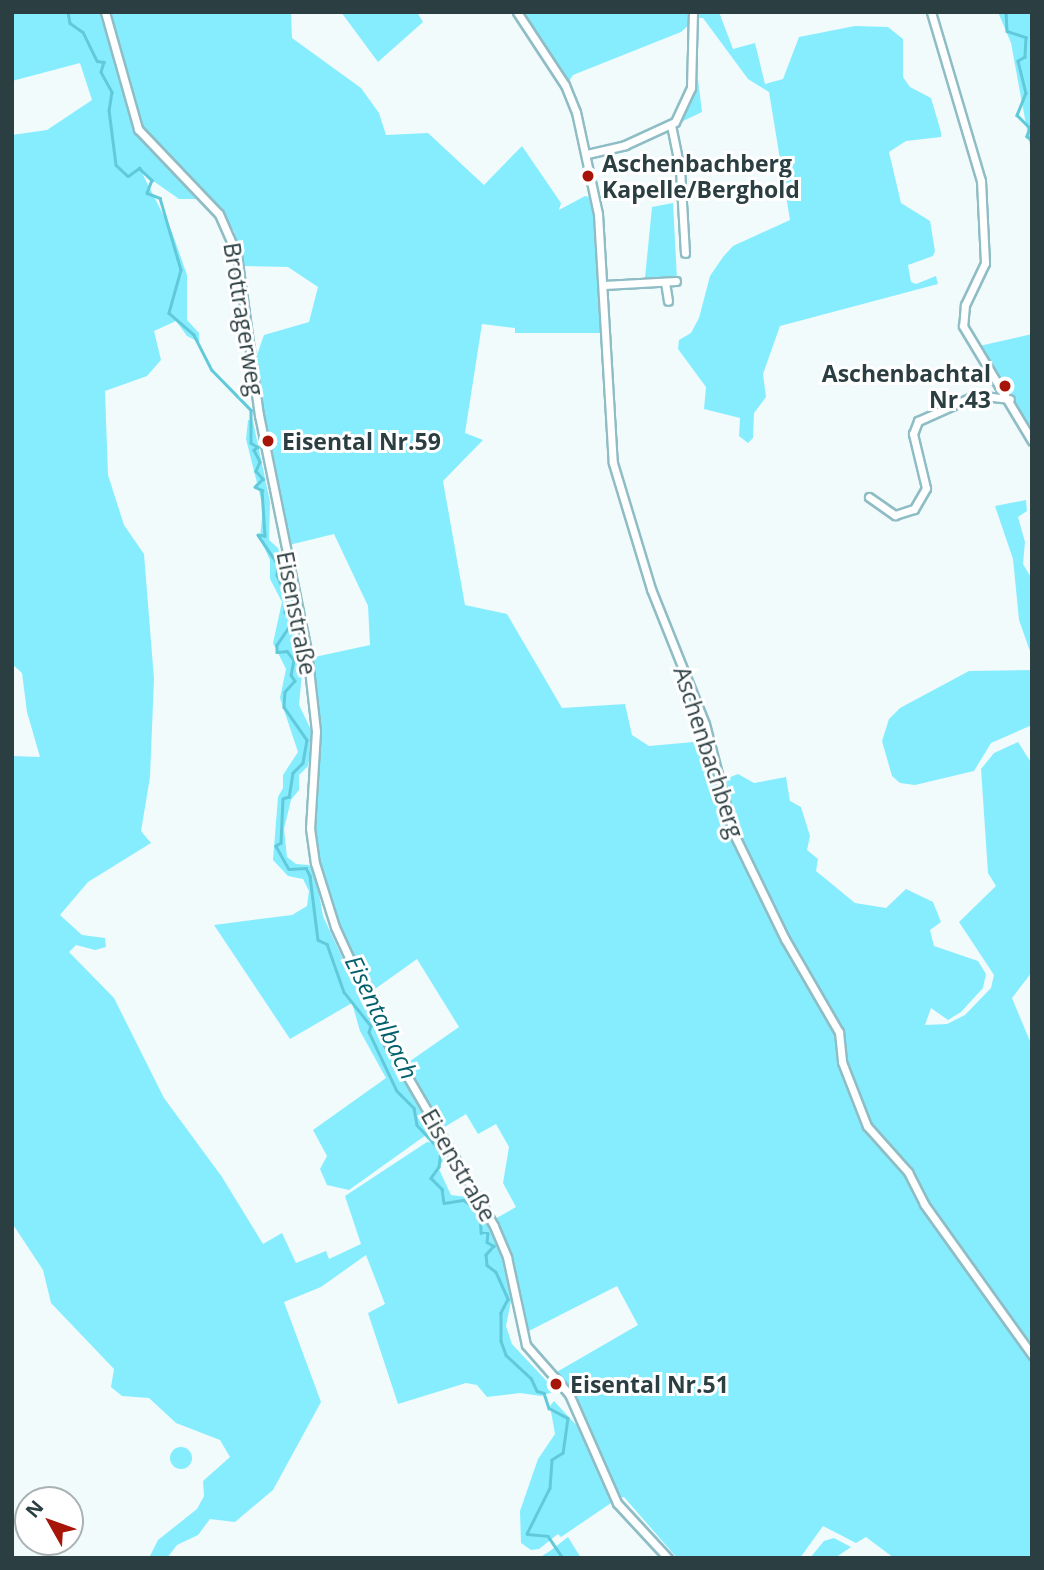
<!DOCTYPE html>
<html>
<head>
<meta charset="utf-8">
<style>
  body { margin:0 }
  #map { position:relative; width:1044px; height:1570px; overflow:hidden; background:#f1fbfc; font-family:"Open Sans",sans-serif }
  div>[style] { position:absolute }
  .green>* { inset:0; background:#86edff }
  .round { border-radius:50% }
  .stream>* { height:2.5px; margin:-1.25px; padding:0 1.25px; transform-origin:1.25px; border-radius:1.25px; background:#60c9da }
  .roads { filter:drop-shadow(2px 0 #8fbdc5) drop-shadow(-2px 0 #8fbdc5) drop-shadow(0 2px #8fbdc5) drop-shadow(0 -2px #8fbdc5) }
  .minor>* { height:7px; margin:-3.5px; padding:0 3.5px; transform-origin:3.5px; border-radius:3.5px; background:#fff }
  .dots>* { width:19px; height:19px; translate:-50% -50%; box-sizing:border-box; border:4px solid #fff; border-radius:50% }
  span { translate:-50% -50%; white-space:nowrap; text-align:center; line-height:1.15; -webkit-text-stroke:6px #fff; paint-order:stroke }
  .poi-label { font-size:23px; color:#2b3e42; font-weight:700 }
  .left { translate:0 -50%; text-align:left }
  .right { translate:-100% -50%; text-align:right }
  .street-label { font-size:23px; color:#2b3e42 }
  .water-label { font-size:24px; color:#02616d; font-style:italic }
  .frame { position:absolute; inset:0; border:14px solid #2b3e42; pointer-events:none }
  .north { position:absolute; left:14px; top:1486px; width:70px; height:70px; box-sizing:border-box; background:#fff; border:2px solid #aab2b3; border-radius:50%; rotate:310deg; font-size:19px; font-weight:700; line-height:28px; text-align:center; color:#2b3e42 }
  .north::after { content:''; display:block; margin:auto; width:24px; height:32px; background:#a71408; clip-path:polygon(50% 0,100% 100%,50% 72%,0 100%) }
</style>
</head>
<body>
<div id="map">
  <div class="green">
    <i style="clip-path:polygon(12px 12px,291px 12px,292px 38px,361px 88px,379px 113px,386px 135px,428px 133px,484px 185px,522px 146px,561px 203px,559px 210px,585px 196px,594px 198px,601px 333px,515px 333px,515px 328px,482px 324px,465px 433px,483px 440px,443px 481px,465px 605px,507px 614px,562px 708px,625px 704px,632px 735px,649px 746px,705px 741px,716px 783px,738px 774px,754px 783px,786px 777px,790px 801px,801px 807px,810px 836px,807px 850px,818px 859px,816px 871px,855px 903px,886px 908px,906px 889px,933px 902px,941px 922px,930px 930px,934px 946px,978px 961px,986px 974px,983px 988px,961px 1012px,948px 1020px,931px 1008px,925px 1025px,947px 1024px,965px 1015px,991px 988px,994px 975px,959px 922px,996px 886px,988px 873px,981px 769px,994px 753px,1018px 742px,1032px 764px,1032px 972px,1012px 998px,1032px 1046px,1032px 1558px,894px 1558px,866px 1537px,856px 1543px,823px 1526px,800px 1558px,677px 1558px,624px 1497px,619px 1498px,571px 1391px,555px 1373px,638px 1325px,617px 1286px,523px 1334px,507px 1252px,493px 1220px,516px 1207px,503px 1183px,509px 1147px,496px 1124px,478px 1134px,466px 1114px,443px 1128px,403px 1066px,459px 1027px,417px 959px,368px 994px,362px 988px,317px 862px,312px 797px,318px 742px,310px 658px,370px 645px,368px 606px,334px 534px,289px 545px,261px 418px,257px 355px,264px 335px,309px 322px,318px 287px,288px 267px,244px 266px,234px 231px,219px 211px,206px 199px,179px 199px,142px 173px,172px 232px,187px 275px,187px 320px,199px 333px,199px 342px,187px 336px,176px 321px,154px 331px,161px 360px,147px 376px,105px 391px,108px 475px,124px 525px,144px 554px,154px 679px,150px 777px,141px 831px,151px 843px,88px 882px,60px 915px,82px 935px,105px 938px,106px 947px,95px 950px,76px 945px,69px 952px,114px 998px,164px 1098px,222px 1177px,263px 1244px,282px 1233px,296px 1263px,326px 1251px,329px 1259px,361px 1244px,345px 1196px,427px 1142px,442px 1144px,448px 1155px,438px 1167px,451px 1195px,475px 1198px,496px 1236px,512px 1296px,506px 1326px,512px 1344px,556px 1391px,541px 1396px,520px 1393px,487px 1397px,477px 1385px,466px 1383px,398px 1404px,368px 1313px,385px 1304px,366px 1255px,321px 1287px,284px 1302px,321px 1402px,273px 1490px,235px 1522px,210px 1519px,198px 1535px,177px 1545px,167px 1558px,149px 1558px,158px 1540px,197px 1509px,204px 1496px,203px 1481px,230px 1457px,220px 1440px,176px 1423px,149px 1398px,122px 1396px,111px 1387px,114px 1369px,51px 1303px,43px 1270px,12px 1223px,12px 756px,40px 757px,27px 712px,22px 673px,12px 664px,12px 135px,47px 130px,92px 100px,80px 63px,12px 81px)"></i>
    <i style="clip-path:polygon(341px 12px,417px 12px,423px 22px,378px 62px)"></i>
    <i style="clip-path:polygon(521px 12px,691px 12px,692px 22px,681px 32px,573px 75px,568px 83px)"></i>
    <i style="clip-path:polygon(719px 12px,733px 49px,755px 43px,765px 84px,783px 79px,799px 37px,855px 26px,888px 27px,903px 39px,903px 77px,910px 87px,931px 98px,941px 132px,941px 137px,906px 141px,889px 152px,901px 203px,930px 221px,935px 251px,933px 256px,908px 265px,911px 282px,916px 284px,936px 276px,938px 284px,780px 326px,763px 374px,766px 397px,754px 413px,753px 438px,748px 443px,739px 436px,740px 418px,704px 409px,706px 387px,678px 349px,679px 340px,691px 333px,699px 318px,710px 276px,723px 257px,733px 246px,790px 220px,769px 92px,748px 79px,703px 18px,697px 18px,696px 13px)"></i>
    <i style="clip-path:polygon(998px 12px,1032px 12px,1032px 157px,1011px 43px)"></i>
    <i style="clip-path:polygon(698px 79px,702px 112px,677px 124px,695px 80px)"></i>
    <i style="clip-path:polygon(673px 203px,677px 279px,645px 278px,652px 207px)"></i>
    <i style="clip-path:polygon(1032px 334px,1032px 423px,1027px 425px,975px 347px)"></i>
    <i style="clip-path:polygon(248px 420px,253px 421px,270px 502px,269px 540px,278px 548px,294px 603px,298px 622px,293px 641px,302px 673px,299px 705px,314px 736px,308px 766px,299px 775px,299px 790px,291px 800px,284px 829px,287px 857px,296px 864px,309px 865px,316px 877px,323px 916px,358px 992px,433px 1130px,349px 1190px,327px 1185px,320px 1169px,327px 1156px,313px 1130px,386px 1078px,360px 1031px,352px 1003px,290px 1039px,214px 925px,292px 915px,307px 906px,309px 891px,303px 879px,288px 876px,273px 860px,278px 797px,283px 788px,283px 775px,298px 752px,280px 698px,286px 669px,273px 643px,282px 602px,270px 579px,270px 560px,260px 538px,263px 507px,246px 439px)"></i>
    <i style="clip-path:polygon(1026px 500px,1027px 511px,1018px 517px,1025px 542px,1023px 564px,1032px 579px,1032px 657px,1019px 620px,1013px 559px,995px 506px)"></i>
    <i style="clip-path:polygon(1032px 670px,1032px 725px,991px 743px,974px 771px,915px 785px,900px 783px,892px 776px,882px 741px,889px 719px,900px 708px,969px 671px)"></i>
    <i style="clip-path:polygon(554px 1401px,581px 1430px,614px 1501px,561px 1537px,558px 1534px,539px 1549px,531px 1550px,521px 1543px,520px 1511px,538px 1459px,555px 1434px,550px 1406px)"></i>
    <i class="round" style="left:170px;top:1447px;width:22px;height:22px"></i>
    <i style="clip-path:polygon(568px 1537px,581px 1558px,539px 1558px,550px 1551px)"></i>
    <i style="clip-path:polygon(834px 1538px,851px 1547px,835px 1558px,810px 1558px,824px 1541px)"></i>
  </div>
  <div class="stream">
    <i style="left:68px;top:12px;width:11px;rotate:80deg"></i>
    <i style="left:70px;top:23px;width:16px;rotate:35deg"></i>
    <i style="left:83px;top:32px;width:32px;rotate:64deg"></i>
    <i style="left:97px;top:61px;width:7px;rotate:8deg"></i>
    <i style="left:104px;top:62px;width:10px;rotate:107deg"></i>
    <i style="left:101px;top:72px;width:23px;rotate:61deg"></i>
    <i style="left:112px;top:92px;width:18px;rotate:99deg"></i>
    <i style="left:109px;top:110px;width:55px;rotate:82.7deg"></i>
    <i style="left:116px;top:165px;width:16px;rotate:43deg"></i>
    <i style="left:128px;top:176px;width:14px;rotate:-36deg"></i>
    <i style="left:139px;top:168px;width:18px;rotate:43deg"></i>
    <i style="left:152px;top:180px;width:14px;rotate:111deg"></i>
    <i style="left:147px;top:193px;width:14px;rotate:21deg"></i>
    <i style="left:160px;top:198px;width:75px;rotate:73.7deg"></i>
    <i style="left:181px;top:270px;width:45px;rotate:105.6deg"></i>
    <i style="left:169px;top:313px;width:33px;rotate:41deg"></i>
    <i style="left:194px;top:335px;width:39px;rotate:63deg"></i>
    <i style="left:212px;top:370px;width:56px;rotate:45.7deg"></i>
    <i style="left:251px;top:410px;width:33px;rotate:90deg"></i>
    <i style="left:251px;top:443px;width:8px;rotate:30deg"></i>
    <i style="left:258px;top:447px;width:5px;rotate:143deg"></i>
    <i style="left:254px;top:450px;width:13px;rotate:63deg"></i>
    <i style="left:260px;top:462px;width:10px;rotate:114deg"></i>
    <i style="left:256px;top:471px;width:11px;rotate:49deg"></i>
    <i style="left:263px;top:479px;width:11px;rotate:135deg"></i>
    <i style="left:255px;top:487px;width:8px;rotate:23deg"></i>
    <i style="left:262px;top:490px;width:46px;rotate:86.3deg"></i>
    <i style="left:265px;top:536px;width:7px;rotate:-172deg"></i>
    <i style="left:258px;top:535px;width:36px;rotate:56deg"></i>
    <i style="left:278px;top:565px;width:10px;rotate:96deg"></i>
    <i style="left:277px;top:575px;width:24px;rotate:66deg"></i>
    <i style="left:287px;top:597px;width:15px;rotate:98deg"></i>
    <i style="left:285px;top:612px;width:13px;rotate:58deg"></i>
    <i style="left:292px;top:623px;width:27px;rotate:124deg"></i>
    <i style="left:277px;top:645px;width:7px;rotate:90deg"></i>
    <i style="left:277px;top:652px;width:10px;rotate:-6deg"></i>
    <i style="left:287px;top:651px;width:11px;rotate:52deg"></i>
    <i style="left:294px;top:660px;width:15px;rotate:101deg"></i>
    <i style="left:291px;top:675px;width:7px;rotate:56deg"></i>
    <i style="left:295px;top:681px;width:15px;rotate:132deg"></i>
    <i style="left:285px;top:692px;width:15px;rotate:94deg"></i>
    <i style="left:284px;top:707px;width:40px;rotate:55.1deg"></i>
    <i style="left:307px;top:740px;width:23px;rotate:100deg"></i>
    <i style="left:303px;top:763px;width:14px;rotate:135deg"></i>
    <i style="left:293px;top:773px;width:24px;rotate:99deg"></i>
    <i style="left:289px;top:797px;width:6px;rotate:162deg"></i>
    <i style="left:283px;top:799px;width:44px;rotate:92.6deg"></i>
    <i style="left:281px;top:843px;width:6px;rotate:149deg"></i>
    <i style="left:276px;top:846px;width:26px;rotate:61deg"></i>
    <i style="left:289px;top:869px;width:17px;rotate:-3deg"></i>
    <i style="left:306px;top:868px;width:9px;rotate:63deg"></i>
    <i style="left:310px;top:876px;width:64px;rotate:82.9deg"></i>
    <i style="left:318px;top:940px;width:10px;rotate:24deg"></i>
    <i style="left:327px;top:944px;width:51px;rotate:70.5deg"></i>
    <i style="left:344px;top:992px;width:43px;rotate:51.5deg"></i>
    <i style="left:371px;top:1026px;width:6px;rotate:108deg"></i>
    <i style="left:369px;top:1032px;width:65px;rotate:64.6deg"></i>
    <i style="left:397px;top:1091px;width:24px;rotate:45deg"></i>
    <i style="left:414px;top:1108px;width:17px;rotate:80deg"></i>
    <i style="left:417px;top:1125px;width:35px;rotate:47deg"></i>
    <i style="left:441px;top:1151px;width:16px;rotate:97deg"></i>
    <i style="left:439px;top:1167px;width:14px;rotate:126deg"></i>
    <i style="left:431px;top:1178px;width:16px;rotate:45deg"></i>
    <i style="left:442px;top:1189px;width:14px;rotate:82deg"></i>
    <i style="left:444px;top:1203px;width:20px;rotate:-9deg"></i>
    <i style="left:464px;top:1200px;width:20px;rotate:37deg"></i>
    <i style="left:480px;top:1212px;width:21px;rotate:87deg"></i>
    <i style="left:481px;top:1233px;width:7px"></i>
    <i style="left:488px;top:1233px;width:9px;rotate:96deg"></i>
    <i style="left:487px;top:1242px;width:8px;rotate:30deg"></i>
    <i style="left:494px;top:1246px;width:12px;rotate:132deg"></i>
    <i style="left:486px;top:1255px;width:10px;rotate:84deg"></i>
    <i style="left:487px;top:1265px;width:11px;rotate:38deg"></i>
    <i style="left:496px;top:1272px;width:30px;rotate:66deg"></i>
    <i style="left:508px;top:1299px;width:16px;rotate:117deg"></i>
    <i style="left:501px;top:1313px;width:28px;rotate:90deg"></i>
    <i style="left:501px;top:1341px;width:15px;rotate:70deg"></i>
    <i style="left:506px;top:1355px;width:34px;rotate:43deg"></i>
    <i style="left:531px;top:1378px;width:14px;rotate:65deg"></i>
    <i style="left:537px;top:1391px;width:7px;rotate:16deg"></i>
    <i style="left:544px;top:1393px;width:16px;rotate:72deg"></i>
    <i style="left:549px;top:1408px;width:21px;rotate:28deg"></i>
    <i style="left:568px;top:1418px;width:35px;rotate:98deg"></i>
    <i style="left:563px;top:1453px;width:13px;rotate:148deg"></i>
    <i style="left:552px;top:1460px;width:28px;rotate:94deg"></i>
    <i style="left:550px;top:1488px;width:51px;rotate:116.6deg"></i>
    <i style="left:527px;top:1534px;width:21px;rotate:5deg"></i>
    <i style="left:548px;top:1536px;width:27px;rotate:56deg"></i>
    <i style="left:1006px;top:12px;width:19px;rotate:87deg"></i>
    <i style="left:1007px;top:31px;width:20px;rotate:18deg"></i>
    <i style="left:1026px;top:37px;width:20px;rotate:93deg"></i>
    <i style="left:1025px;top:57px;width:8px;rotate:150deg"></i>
    <i style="left:1018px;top:61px;width:33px;rotate:76deg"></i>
    <i style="left:1026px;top:93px;width:24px;rotate:112deg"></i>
    <i style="left:1017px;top:115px;width:18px;rotate:45deg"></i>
    <i style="left:1030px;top:128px;width:9px;rotate:111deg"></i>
    <i style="left:1027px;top:136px;width:7px;rotate:45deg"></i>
    <i style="left:1032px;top:157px;width:7px;rotate:90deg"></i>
  </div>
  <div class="roads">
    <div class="minor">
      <i style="left:105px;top:12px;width:122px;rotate:74.2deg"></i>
      <i style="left:138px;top:129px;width:117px;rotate:46.4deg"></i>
      <i style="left:219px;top:214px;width:45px;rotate:66.3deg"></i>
      <i style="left:237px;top:255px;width:162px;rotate:82.2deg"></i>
      <i style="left:259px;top:415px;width:241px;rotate:78.5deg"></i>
      <i style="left:307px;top:651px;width:81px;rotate:83.6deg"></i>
      <i style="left:316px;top:731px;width:97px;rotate:93.5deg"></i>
      <i style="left:310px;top:828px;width:35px;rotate:82deg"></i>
      <i style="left:315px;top:863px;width:67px;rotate:72.6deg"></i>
      <i style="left:335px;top:927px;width:128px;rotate:65.4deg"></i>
      <i style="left:388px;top:1043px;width:211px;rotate:59.9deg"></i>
      <i style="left:494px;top:1226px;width:34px;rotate:67deg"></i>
      <i style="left:507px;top:1257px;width:90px;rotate:77.8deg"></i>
      <i style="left:526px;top:1345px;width:65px;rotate:48.7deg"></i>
      <i style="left:569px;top:1394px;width:119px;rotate:66.2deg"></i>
      <i style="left:617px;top:1503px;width:75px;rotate:47.2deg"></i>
      <i style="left:517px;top:12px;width:87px;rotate:56.7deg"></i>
      <i style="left:565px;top:85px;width:29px;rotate:68deg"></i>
      <i style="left:576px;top:112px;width:104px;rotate:77.8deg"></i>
      <i style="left:598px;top:214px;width:249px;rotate:86.6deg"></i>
      <i style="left:613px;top:463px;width:132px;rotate:73.2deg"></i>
      <i style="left:651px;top:589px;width:145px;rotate:68.2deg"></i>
      <i style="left:705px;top:724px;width:112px;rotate:75.5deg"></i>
      <i style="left:733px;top:832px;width:119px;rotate:64.1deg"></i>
      <i style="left:785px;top:939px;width:108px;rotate:59.9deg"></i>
      <i style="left:839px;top:1032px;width:30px;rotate:84deg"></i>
      <i style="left:842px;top:1062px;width:69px;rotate:68.7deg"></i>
      <i style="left:867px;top:1126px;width:62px;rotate:48.3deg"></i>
      <i style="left:908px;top:1172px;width:36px;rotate:63deg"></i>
      <i style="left:924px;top:1204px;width:186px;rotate:54.4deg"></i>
      <i style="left:931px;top:12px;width:176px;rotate:73.5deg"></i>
      <i style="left:981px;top:181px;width:82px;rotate:87.2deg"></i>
      <i style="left:985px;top:263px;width:47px;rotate:115.5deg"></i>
      <i style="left:965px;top:305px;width:21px;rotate:95deg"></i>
      <i style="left:963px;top:326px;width:134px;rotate:59deg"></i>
      <i style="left:671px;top:125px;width:45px;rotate:78.4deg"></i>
      <i style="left:680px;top:169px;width:84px;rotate:86.6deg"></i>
      <i style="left:587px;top:154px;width:39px;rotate:-13deg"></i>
      <i style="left:625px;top:145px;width:55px;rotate:-24.7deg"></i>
      <i style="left:675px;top:122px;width:38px;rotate:-65deg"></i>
      <i style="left:691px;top:88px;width:76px;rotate:-88.5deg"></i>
      <i style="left:665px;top:282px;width:19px;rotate:81deg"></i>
      <i style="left:604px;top:285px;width:72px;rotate:-3.2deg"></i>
      <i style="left:869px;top:497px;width:32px;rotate:35deg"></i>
      <i style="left:895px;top:515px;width:20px;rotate:-18deg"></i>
      <i style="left:914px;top:509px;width:24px;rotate:-60deg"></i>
      <i style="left:926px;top:488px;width:56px;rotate:-103.5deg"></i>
      <i style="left:913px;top:434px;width:14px;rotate:-69deg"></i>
      <i style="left:918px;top:421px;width:64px;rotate:-24.1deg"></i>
      <i style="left:976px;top:395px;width:34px;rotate:7deg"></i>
    </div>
  </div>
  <div class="dots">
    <i style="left:588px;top:176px;background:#a71408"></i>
    <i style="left:1005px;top:386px;background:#a71408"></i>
    <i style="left:268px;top:441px;background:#a71408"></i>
    <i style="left:556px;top:1384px;background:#a71408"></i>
  </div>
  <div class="poi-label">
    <span class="left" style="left:602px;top:176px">Aschenbachberg<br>Kapelle/Berghold</span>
    <span class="right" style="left:991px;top:386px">Aschenbachtal<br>Nr.43</span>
    <span class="left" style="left:282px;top:441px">Eisental Nr.59</span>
    <span class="left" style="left:570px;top:1384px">Eisental Nr.51</span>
  </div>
  <div class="street-label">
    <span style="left:244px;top:319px;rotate:81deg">Brottragerweg</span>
    <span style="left:297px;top:613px;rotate:79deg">Eisenstraße</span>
    <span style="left:709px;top:752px;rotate:72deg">Aschenbachberg</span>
    <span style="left:459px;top:1165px;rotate:60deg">Eisenstraße</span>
  </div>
  <div class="water-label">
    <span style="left:382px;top:1017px;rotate:64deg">Eisentalbach</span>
  </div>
  <div class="frame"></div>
  <div class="north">N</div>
</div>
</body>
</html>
